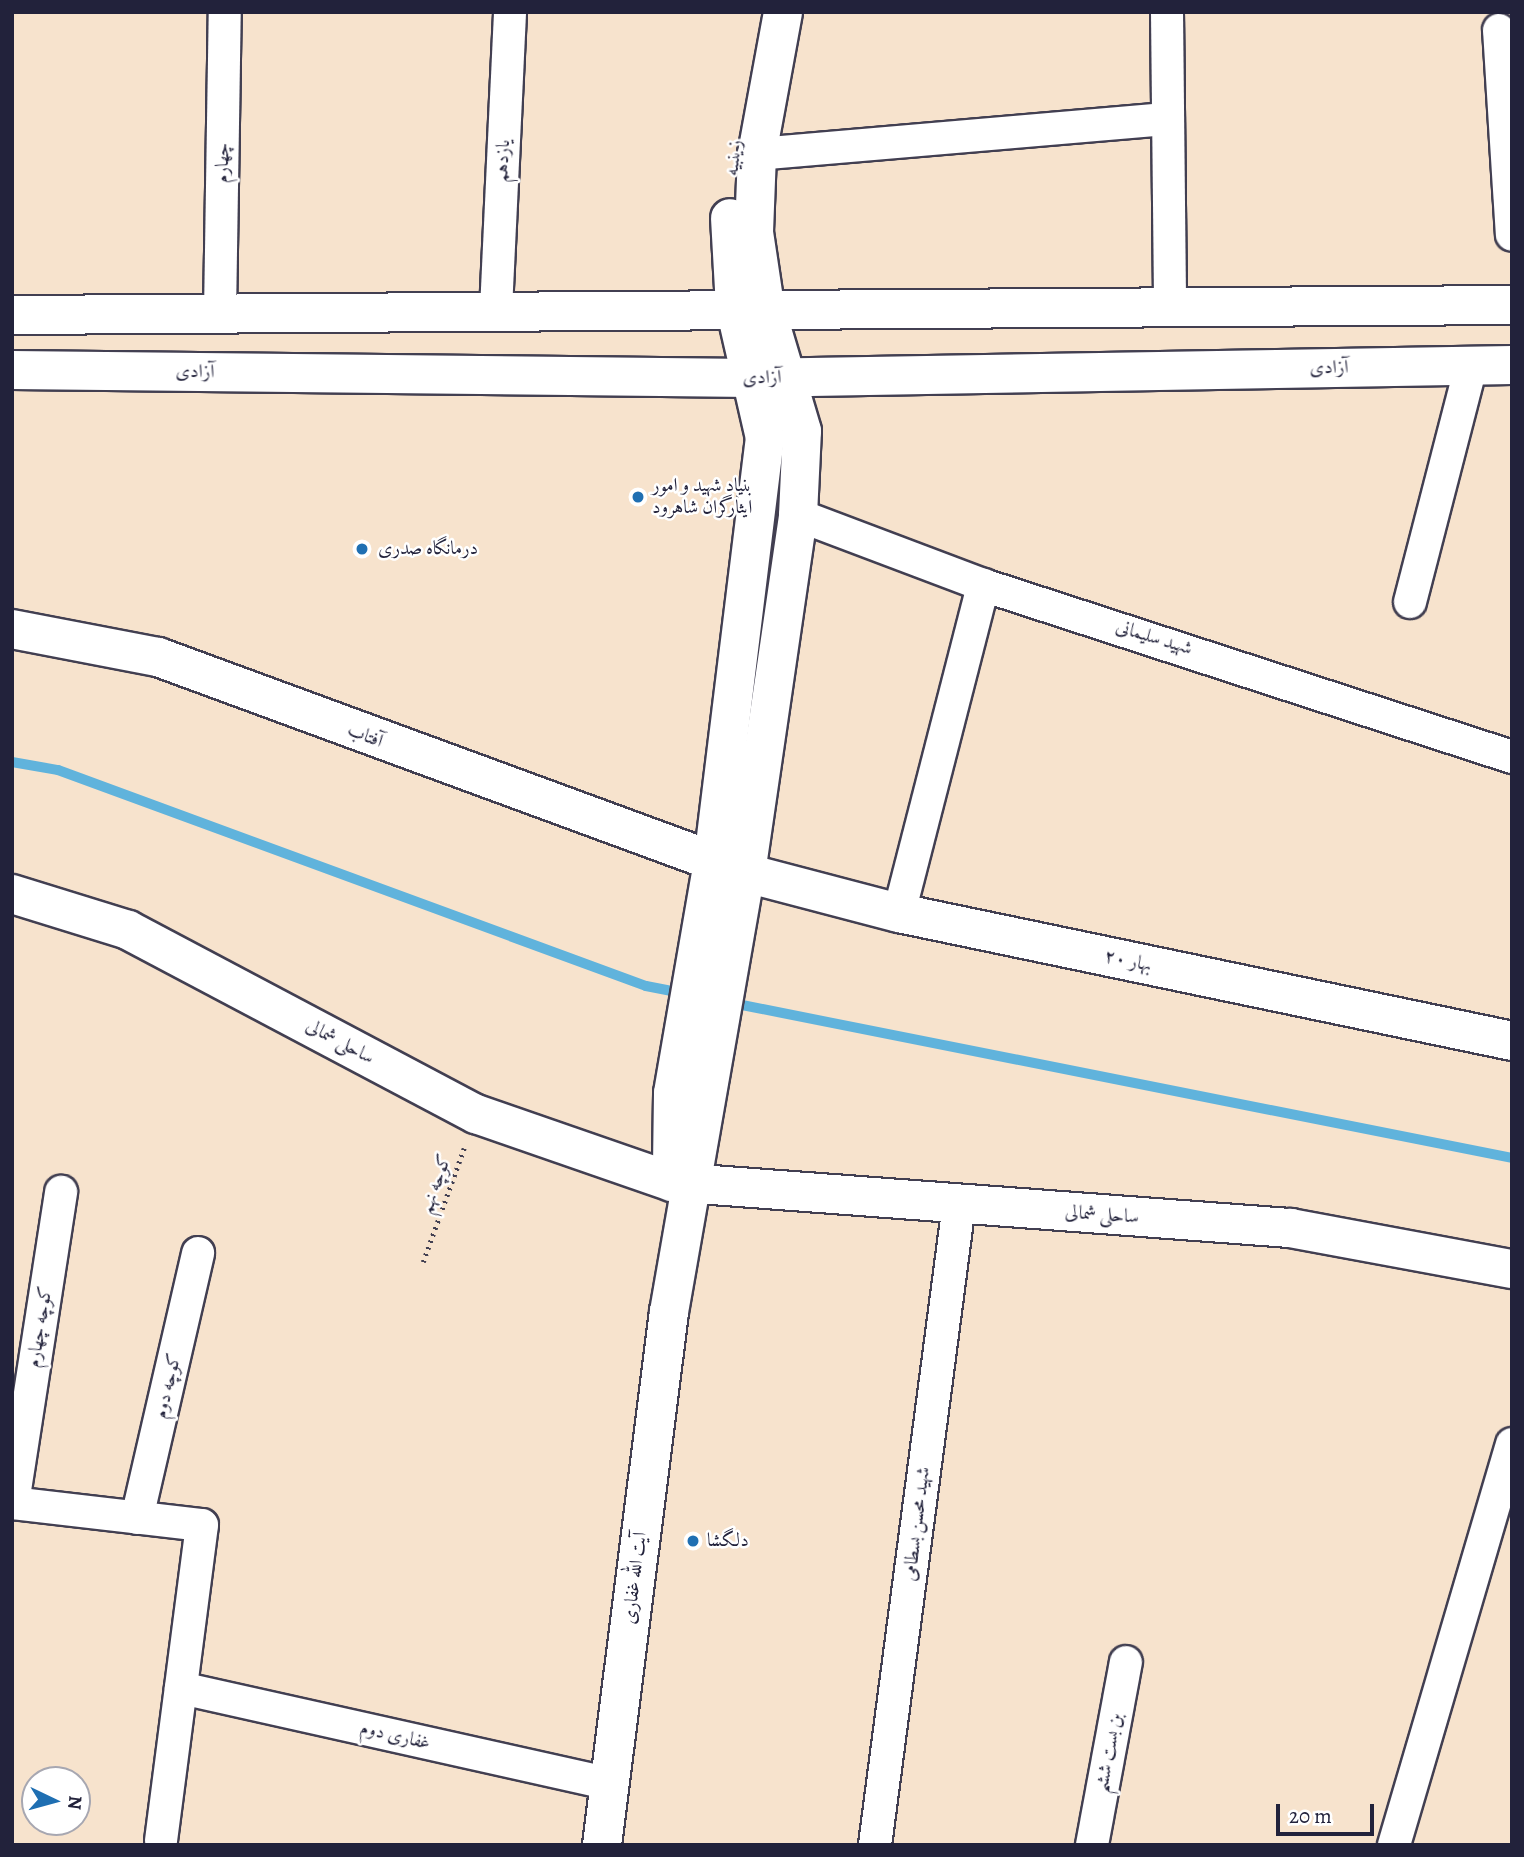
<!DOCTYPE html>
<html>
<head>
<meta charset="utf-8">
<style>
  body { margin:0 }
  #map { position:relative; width:1524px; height:1857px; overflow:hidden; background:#f7e3cd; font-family:Alegreya,Amiri,serif }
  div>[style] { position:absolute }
  .stream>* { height:10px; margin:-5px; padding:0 5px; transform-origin:5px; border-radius:5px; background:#60b3dc }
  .path>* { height:4.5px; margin-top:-2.25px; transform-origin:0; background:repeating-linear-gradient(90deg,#423f51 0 2px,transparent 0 7px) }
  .roads { filter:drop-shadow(2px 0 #423f51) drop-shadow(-2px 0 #423f51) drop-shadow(0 2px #423f51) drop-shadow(0 -2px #423f51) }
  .street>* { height:32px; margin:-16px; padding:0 16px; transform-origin:16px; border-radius:16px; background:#fff }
  .secondary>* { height:38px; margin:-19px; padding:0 19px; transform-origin:19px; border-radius:19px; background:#fff }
  .primary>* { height:38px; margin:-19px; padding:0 19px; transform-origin:19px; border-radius:19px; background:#fff }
  .dots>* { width:19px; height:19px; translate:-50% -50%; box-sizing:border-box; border:4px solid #fff; border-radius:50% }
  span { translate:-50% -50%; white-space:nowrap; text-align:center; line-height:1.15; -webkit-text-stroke:5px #fff; paint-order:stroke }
  .street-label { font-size:19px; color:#22223b }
  .poi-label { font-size:19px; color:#22223b }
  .left { translate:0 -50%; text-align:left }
  .frame { position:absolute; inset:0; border:14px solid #22223b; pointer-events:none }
  .north { position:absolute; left:21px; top:1766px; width:70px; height:70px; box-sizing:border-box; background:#fff; border:2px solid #a7a7b1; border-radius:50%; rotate:95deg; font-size:19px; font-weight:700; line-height:28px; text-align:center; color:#22223b }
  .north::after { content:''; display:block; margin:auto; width:24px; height:32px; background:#1f6fb2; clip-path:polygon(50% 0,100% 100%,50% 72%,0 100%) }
  .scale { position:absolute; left:1276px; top:1804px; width:98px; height:32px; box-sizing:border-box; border:4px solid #22223b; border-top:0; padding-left:9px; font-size:21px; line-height:24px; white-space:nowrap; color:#22223b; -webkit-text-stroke:5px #fff; paint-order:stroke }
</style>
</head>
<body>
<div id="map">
  <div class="stream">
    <i style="left:12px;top:762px;width:47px;rotate:9.9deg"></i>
    <i style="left:58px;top:770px;width:626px;rotate:20.17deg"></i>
    <i style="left:646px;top:986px;width:38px;rotate:11deg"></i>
    <i style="left:732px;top:1003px;width:795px;rotate:11.24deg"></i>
  </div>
  <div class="path">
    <i style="left:423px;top:1262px;width:121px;rotate:-70.2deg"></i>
  </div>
  <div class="roads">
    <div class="street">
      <i style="left:1167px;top:12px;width:294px;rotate:89.4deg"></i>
      <i style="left:1499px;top:30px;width:205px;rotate:86.4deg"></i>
      <i style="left:757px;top:154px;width:412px;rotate:-4.9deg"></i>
      <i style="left:496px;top:310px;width:298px;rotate:-87.3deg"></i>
      <i style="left:220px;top:314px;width:302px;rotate:-89.1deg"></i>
      <i style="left:798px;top:515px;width:198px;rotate:20.7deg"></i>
      <i style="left:983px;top:585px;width:556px;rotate:18.01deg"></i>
      <i style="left:1410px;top:602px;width:244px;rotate:-75.5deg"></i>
      <i style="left:899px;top:913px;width:339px;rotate:-75.6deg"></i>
      <i style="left:12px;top:1503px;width:191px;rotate:6.6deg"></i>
      <i style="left:202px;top:1525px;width:318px;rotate:97.4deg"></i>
      <i style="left:13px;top:1503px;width:315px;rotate:-81.2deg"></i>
      <i style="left:137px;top:1518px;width:272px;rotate:-77deg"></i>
      <i style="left:181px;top:1688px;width:440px;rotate:12.6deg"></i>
      <i style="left:875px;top:1845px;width:646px;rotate:-82.53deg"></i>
      <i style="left:1092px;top:1845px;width:186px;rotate:-79.5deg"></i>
      <i style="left:1394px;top:1845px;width:418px;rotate:-73.6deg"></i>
    </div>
    <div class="secondary">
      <i style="left:12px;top:629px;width:149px;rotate:10.9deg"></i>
      <i style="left:158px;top:657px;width:591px;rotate:20.18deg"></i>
      <i style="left:746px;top:873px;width:158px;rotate:14.7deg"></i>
      <i style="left:899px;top:913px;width:626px;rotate:11.79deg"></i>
      <i style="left:12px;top:894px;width:121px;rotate:17.2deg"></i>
      <i style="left:128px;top:930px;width:394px;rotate:27.9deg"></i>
      <i style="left:476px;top:1114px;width:207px;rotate:19.1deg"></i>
      <i style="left:672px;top:1182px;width:620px;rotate:4.26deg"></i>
      <i style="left:1290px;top:1228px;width:226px;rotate:10.5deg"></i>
      <i style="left:672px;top:1166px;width:73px;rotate:-89.2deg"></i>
      <i style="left:673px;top:1093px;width:235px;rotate:-80.2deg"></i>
      <i style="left:713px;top:861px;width:426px;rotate:-83deg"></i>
      <i style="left:765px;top:438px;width:134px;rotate:-102.9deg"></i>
      <i style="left:735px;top:307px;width:89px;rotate:-93.2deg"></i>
      <i style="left:602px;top:1845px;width:537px;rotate:-82.84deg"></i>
      <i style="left:669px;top:1312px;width:446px;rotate:-80.1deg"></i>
      <i style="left:746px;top:873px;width:362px;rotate:-81.7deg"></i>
      <i style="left:798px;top:515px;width:84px;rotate:-87.3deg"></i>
      <i style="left:802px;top:431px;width:130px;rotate:-106.5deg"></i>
      <i style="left:765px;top:306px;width:75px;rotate:-98.5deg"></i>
      <i style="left:754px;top:232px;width:78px;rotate:-87.8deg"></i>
      <i style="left:757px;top:154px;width:144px;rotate:-79.6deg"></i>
    </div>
    <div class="primary">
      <i style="left:12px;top:315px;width:1500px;rotate:-0.38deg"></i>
      <i style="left:12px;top:370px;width:740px;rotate:0.62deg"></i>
      <i style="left:752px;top:378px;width:760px;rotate:-0.98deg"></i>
    </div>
  </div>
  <div class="dots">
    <i style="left:638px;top:497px;background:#1f6fb2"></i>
    <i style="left:362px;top:549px;background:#1f6fb2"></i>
    <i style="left:693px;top:1541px;background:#1f6fb2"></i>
  </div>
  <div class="street-label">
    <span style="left:734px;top:158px;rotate:-84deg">زینبیه</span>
    <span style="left:503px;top:161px;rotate:-87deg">یازدهم</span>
    <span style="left:223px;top:163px;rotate:-89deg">چهارم</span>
    <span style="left:1329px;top:368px;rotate:-1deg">آزادی</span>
    <span style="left:195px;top:372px;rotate:1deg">آزادی</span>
    <span style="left:762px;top:378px;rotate:-1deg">آزادی</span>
    <span style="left:1154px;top:638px;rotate:17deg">شهید سلیمانی</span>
    <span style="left:365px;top:736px;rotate:21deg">آفتاب</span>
    <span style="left:1128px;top:961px;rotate:12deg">بهار ۲۰</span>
    <span style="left:340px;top:1042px;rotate:28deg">ساحلی شمالی</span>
    <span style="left:436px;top:1184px;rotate:-71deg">کوچه نهم</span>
    <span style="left:1102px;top:1215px;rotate:4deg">ساحلی شمالی</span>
    <span style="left:40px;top:1327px;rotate:-81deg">کوچه چهارم</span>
    <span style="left:168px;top:1386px;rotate:-77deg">کوچه دوم</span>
    <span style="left:917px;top:1524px;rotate:-83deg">شهید محسن بسطامی</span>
    <span style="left:635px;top:1578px;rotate:-83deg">آیت الله غفاری</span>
    <span style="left:395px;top:1736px;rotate:13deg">غفاری دوم</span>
    <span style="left:1109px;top:1753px;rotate:-79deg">بن بست ششم</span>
  </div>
  <div class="poi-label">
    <span class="left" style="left:652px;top:497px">بنیاد شهید و امور<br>ایثارگران شاهرود</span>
    <span class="left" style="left:378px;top:549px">درمانگاه صدری</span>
    <span class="left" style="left:707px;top:1541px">دلگشا</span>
  </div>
  <div class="frame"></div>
  <div class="north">N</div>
  <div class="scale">20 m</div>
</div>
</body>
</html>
